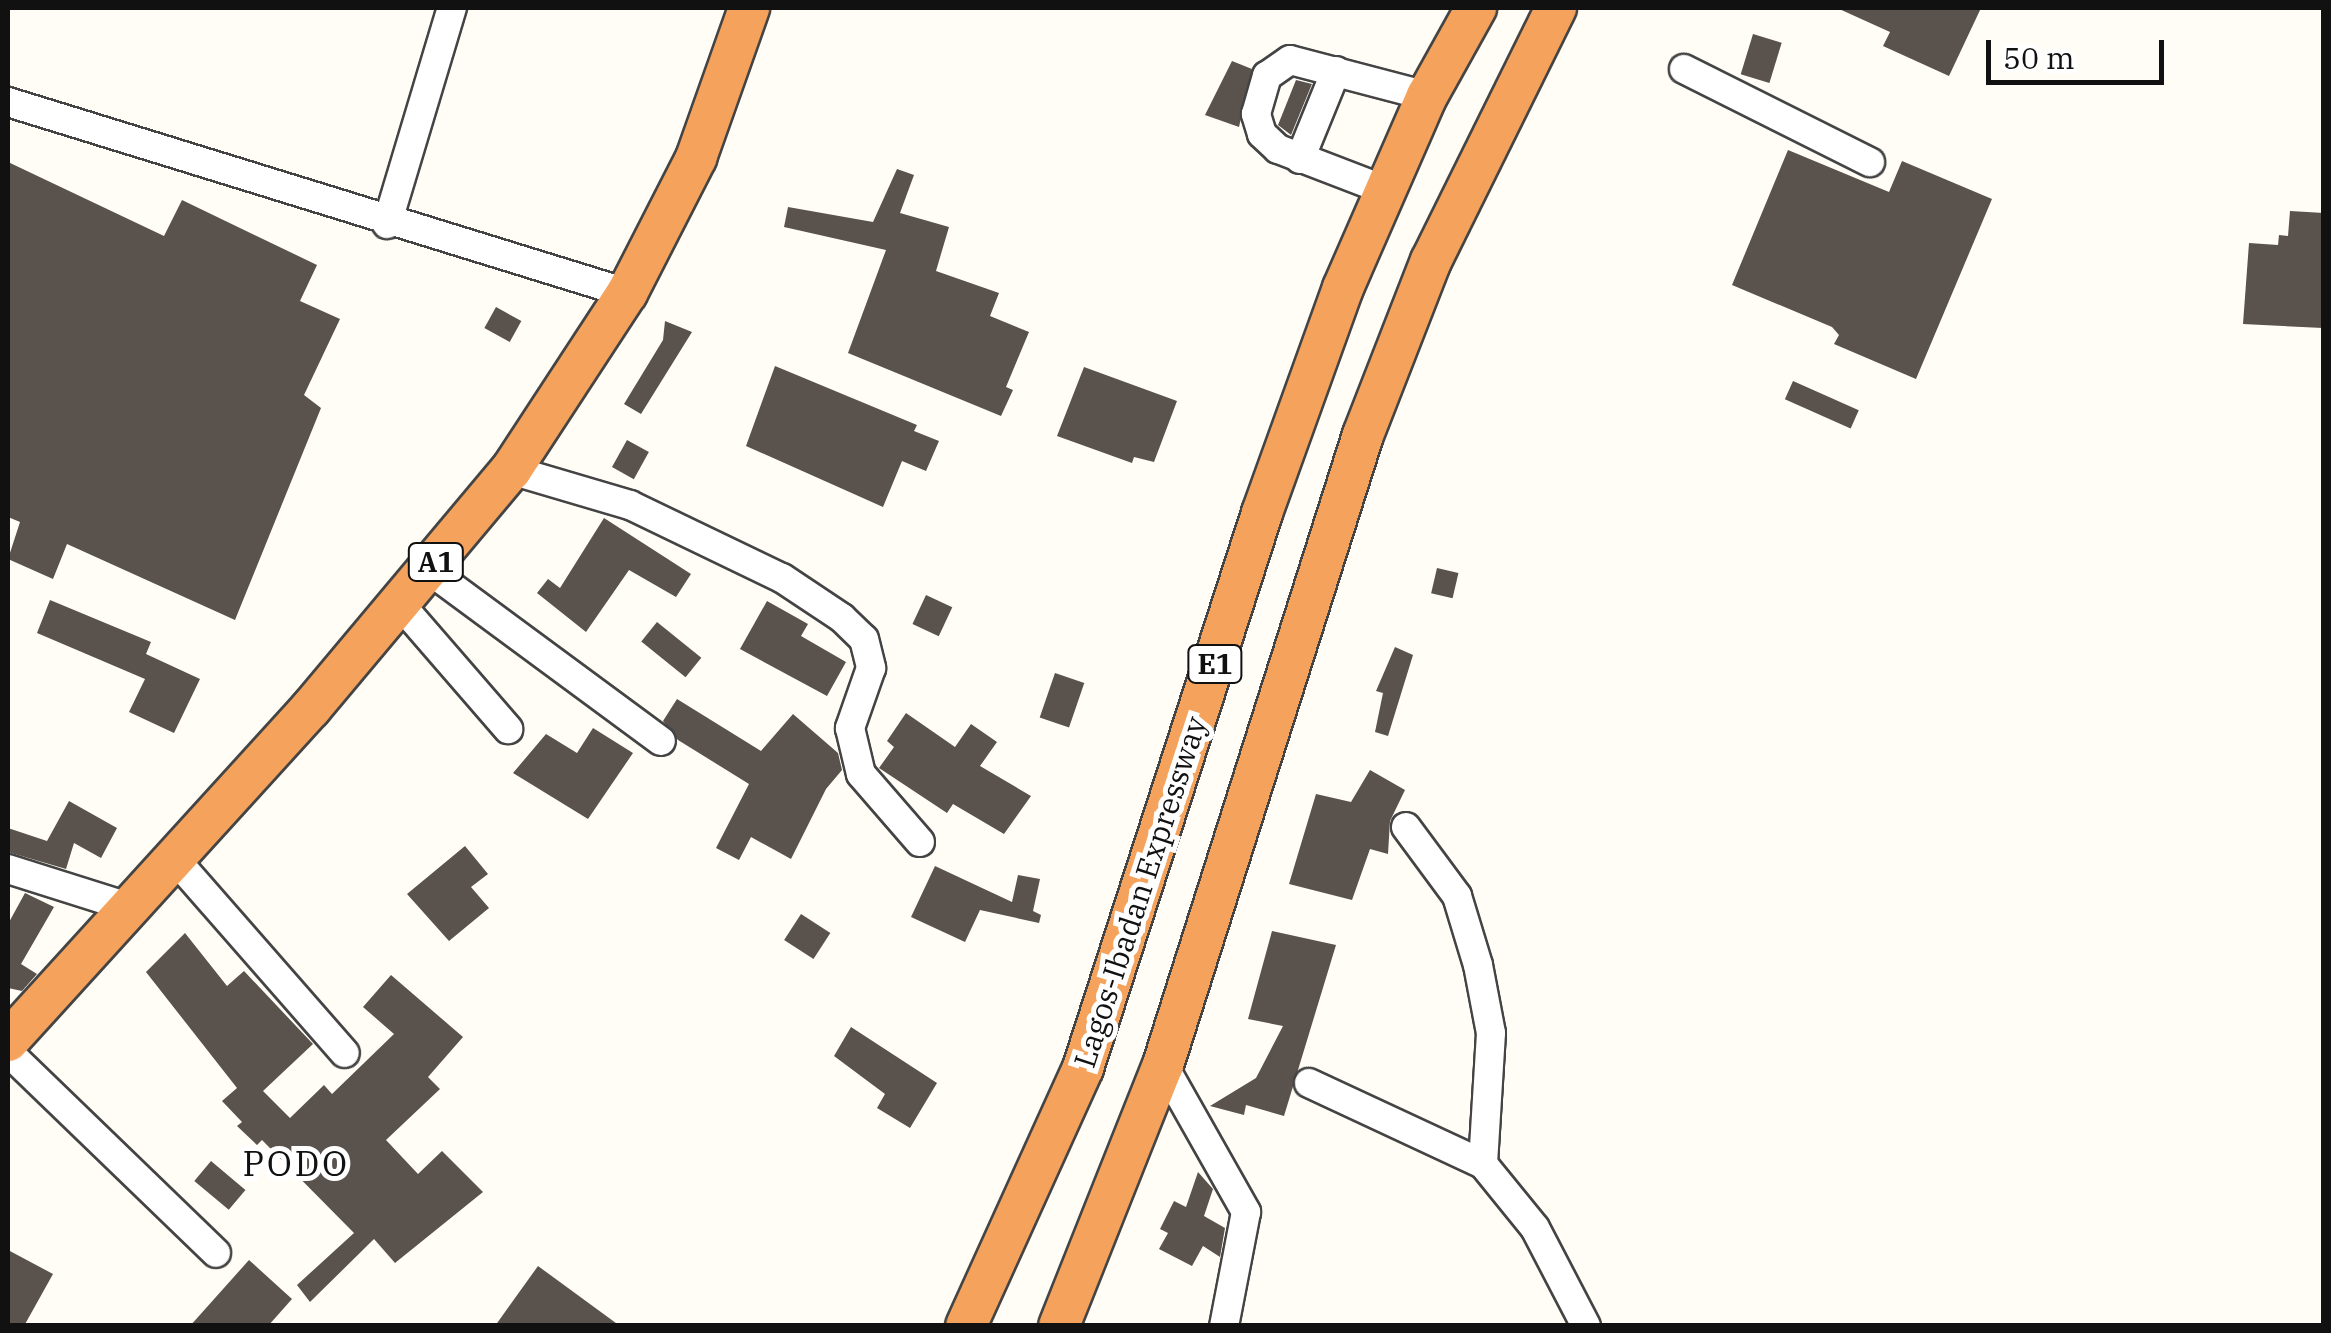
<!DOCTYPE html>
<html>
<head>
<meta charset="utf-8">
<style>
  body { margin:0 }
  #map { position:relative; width:2331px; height:1333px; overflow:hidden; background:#fffdf5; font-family:"IBM Plex Serif",serif }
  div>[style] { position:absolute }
  .building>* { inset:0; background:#5a524d; transform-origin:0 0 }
  .roads { filter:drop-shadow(2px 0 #444) drop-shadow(-2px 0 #444) drop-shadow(0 2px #444) drop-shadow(0 -2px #444) }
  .minor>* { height:28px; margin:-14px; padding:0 14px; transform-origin:14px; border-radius:14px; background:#fff }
  .highway>* { height:40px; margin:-20px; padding:0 20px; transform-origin:20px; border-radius:20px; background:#f5a25d }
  span { translate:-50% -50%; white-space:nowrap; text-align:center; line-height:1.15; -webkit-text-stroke:10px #fff; paint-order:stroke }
  .shield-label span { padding:2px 8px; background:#fff; border:2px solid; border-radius:8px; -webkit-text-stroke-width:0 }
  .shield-label { font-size:28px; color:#111; font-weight:700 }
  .street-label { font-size:30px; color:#111 }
  .quarter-label { font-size:35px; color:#111; letter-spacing:2.5px }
  .frame { position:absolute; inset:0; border:10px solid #111; pointer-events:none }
  .scale { position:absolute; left:1986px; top:40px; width:178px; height:45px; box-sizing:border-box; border:5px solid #111; border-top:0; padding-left:12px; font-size:30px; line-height:35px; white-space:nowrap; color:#111; -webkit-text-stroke:8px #fff; paint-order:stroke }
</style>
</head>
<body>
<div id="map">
  <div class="building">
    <i style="clip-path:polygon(1837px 8px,1981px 8px,1949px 76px,1883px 46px,1890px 32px)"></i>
    <i style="left:1753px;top:34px;width:30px;height:42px;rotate:17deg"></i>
    <i style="clip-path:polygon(1232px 61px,1252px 69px,1239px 127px,1205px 115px)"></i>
    <i style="clip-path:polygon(1296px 80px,1312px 84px,1291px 135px,1278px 125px)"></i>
    <i style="clip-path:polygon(1788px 150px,1889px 192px,1902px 161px,1992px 199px,1916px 379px,1834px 344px,1839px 335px,1832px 327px,1732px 285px)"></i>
    <i style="clip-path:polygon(8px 162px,164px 236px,182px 200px,317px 265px,300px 301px,340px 319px,304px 395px,321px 408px,235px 620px,67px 544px,53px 579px,8px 559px,20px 522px,8px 517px)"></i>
    <i style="clip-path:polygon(897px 169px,914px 175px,900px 213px,949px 227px,936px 271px,999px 293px,990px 316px,1029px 332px,1006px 387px,1013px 390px,1001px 416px,848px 353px,886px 250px,784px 227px,788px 207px,873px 222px)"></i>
    <i style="clip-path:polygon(2290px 211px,2324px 213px,2323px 328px,2243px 324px,2249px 243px,2278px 245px,2279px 235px,2288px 236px)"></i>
    <i style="left:496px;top:307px;width:29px;height:24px;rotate:29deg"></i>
    <i style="clip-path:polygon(665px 321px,692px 332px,641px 414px,624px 404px,663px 340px)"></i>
    <i style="clip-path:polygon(775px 366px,917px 425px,914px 431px,939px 441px,926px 471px,902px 461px,883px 507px,746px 446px)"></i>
    <i style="clip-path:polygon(1084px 367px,1177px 401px,1154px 462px,1134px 457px,1132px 463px,1057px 436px)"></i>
    <i style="left:1793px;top:381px;width:72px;height:20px;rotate:24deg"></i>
    <i style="left:627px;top:440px;width:25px;height:31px;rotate:29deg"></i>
    <i style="clip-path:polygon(604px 518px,691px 574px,676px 597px,629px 570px,586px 632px,537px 593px,548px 579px,560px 588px)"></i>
    <i style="left:1437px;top:568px;width:22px;height:26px;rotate:13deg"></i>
    <i style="left:926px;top:595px;width:29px;height:32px;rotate:25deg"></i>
    <i style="clip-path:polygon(50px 600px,151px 642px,146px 654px,200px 679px,174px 733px,129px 712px,145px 679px,37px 633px)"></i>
    <i style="clip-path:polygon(767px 601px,808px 624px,801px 636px,846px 662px,827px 696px,740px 649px)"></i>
    <i style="left:657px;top:622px;width:57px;height:25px;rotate:39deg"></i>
    <i style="clip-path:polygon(1395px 647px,1413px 655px,1388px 736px,1375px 732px,1383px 693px,1376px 691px)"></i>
    <i style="left:1055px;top:673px;width:31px;height:47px;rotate:19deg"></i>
    <i style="clip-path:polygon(677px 699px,761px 751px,793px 714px,838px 753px,842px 770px,826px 789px,791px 859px,751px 837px,739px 860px,716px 848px,749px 784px,678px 740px,663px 721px)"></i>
    <i style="clip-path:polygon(906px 713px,955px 747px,971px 724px,997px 742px,980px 766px,1031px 796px,1004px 834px,953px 804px,947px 813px,879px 768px,894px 747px,887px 741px)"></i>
    <i style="clip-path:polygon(593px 728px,633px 753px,588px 819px,513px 773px,546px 734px,577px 753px)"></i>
    <i style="clip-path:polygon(1370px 770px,1405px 790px,1390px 821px,1388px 854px,1370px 849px,1352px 900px,1289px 884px,1316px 794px,1351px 802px)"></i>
    <i style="clip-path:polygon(69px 801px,117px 828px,101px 858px,74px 843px,66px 869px,8px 852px,8px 828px,47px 841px)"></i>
    <i style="clip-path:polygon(465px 846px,488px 874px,471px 887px,489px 908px,449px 941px,407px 894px)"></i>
    <i style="clip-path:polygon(935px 866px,1012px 902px,1018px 875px,1040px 879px,1033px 911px,1041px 915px,1039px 923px,980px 910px,965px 942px,911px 917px)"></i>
    <i style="clip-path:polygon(25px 893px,54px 907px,21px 964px,37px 974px,22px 991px,8px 988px,8px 924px)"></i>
    <i style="left:801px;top:914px;width:35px;height:31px;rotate:33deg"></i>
    <i style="clip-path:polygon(1272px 931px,1336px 945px,1284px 1116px,1246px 1105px,1244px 1115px,1210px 1106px,1256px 1078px,1283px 1026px,1248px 1019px)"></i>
    <i style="clip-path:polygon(185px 933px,227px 986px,244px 971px,313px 1044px,263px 1091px,290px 1118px,324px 1085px,332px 1094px,394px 1034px,363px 1007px,391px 975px,463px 1037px,428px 1077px,440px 1089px,386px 1140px,418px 1174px,442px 1151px,483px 1192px,395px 1263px,374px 1239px,310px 1302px,297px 1285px,354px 1233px,262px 1140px,257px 1145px,237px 1126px,242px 1122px,222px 1101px,237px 1088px,146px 972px)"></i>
    <i style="clip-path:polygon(851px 1027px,937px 1083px,910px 1128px,877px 1108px,885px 1094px,834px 1056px)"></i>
    <i style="left:211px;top:1161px;width:45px;height:26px;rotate:40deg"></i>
    <i style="clip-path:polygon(1198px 1172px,1213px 1189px,1204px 1216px,1225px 1228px,1220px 1257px,1203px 1246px,1192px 1266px,1159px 1249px,1168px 1233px,1160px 1229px,1174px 1201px,1186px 1207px)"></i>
    <i style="clip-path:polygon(8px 1250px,53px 1274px,24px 1326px,8px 1326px)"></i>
    <i style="clip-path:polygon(249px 1260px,292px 1299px,268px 1326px,190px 1326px)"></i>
    <i style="clip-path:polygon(538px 1266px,620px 1326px,495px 1326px)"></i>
  </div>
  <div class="roads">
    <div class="minor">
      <i style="left:1684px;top:69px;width:208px;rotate:26.6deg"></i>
      <i style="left:8px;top:102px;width:648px;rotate:17.15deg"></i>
      <i style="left:1300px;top:159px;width:95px;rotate:-67.8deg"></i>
      <i style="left:1385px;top:190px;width:115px;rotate:-159deg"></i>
      <i style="left:1278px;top:149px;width:22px;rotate:-137deg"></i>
      <i style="left:1262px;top:134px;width:21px;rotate:-107deg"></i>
      <i style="left:1256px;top:114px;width:40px;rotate:-74deg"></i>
      <i style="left:1267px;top:76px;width:28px;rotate:-35deg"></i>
      <i style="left:1290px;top:60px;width:142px;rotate:14.7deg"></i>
      <i style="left:387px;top:224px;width:226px;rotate:-73.3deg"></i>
      <i style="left:511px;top:470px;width:124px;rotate:16.4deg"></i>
      <i style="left:630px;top:505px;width:169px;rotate:25.7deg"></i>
      <i style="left:782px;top:578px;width:72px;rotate:33.7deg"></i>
      <i style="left:842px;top:618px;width:30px;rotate:44deg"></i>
      <i style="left:864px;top:639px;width:30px;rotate:76deg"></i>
      <i style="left:871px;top:668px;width:64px;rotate:109.3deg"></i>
      <i style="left:850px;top:728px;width:47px;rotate:76.6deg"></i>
      <i style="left:861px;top:774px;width:90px;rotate:49.1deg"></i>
      <i style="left:429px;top:570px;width:288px;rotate:36.4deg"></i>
      <i style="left:399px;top:603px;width:167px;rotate:49.1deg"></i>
      <i style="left:1406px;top:827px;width:86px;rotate:53.5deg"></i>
      <i style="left:1457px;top:896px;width:72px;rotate:73.1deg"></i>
      <i style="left:1478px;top:965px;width:69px;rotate:79.2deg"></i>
      <i style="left:1491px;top:1033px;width:131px;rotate:93.5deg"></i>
      <i style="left:174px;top:858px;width:259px;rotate:48.8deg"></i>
      <i style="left:8px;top:869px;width:130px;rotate:17.5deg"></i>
      <i style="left:8px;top:1052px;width:289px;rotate:44deg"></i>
      <i style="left:1163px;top:1065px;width:169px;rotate:60.5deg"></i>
      <i style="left:1246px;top:1212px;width:116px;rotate:100.9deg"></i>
      <i style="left:1309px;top:1083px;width:192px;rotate:25deg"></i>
      <i style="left:1483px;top:1164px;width:82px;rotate:50.9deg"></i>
      <i style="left:1535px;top:1228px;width:110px;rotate:62.5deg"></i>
    </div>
    <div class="highway">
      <i style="left:8px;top:1041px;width:450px;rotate:-47.7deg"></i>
      <i style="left:311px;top:708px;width:311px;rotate:-50deg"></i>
      <i style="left:511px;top:470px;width:212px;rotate:-56.8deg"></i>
      <i style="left:627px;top:293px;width:152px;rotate:-62.9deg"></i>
      <i style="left:696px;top:158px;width:159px;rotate:-70.5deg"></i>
      <i style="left:966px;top:1326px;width:283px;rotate:-65.6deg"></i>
      <i style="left:1083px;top:1068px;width:583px;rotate:-72.12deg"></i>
      <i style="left:1262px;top:513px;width:239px;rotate:-70.2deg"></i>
      <i style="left:1343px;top:288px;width:210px;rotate:-66.4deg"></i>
      <i style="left:1427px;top:96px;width:101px;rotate:-60.9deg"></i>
      <i style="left:1059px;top:1326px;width:281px;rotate:-68.3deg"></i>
      <i style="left:1163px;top:1065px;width:661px;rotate:-72.39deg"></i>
      <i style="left:1363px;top:435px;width:187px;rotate:-68.7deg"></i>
      <i style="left:1431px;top:261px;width:282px;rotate:-63.7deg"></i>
    </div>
  </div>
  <div class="shield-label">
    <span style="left:436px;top:562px">A1</span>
    <span style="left:1215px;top:664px">E1</span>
  </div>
  <div class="street-label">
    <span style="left:1140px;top:892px;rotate:-72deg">Lagos-Ibadan Expressway</span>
  </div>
  <div class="quarter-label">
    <span style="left:296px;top:1163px">PODO</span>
  </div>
  <div class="frame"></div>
  <div class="scale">50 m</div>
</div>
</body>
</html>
